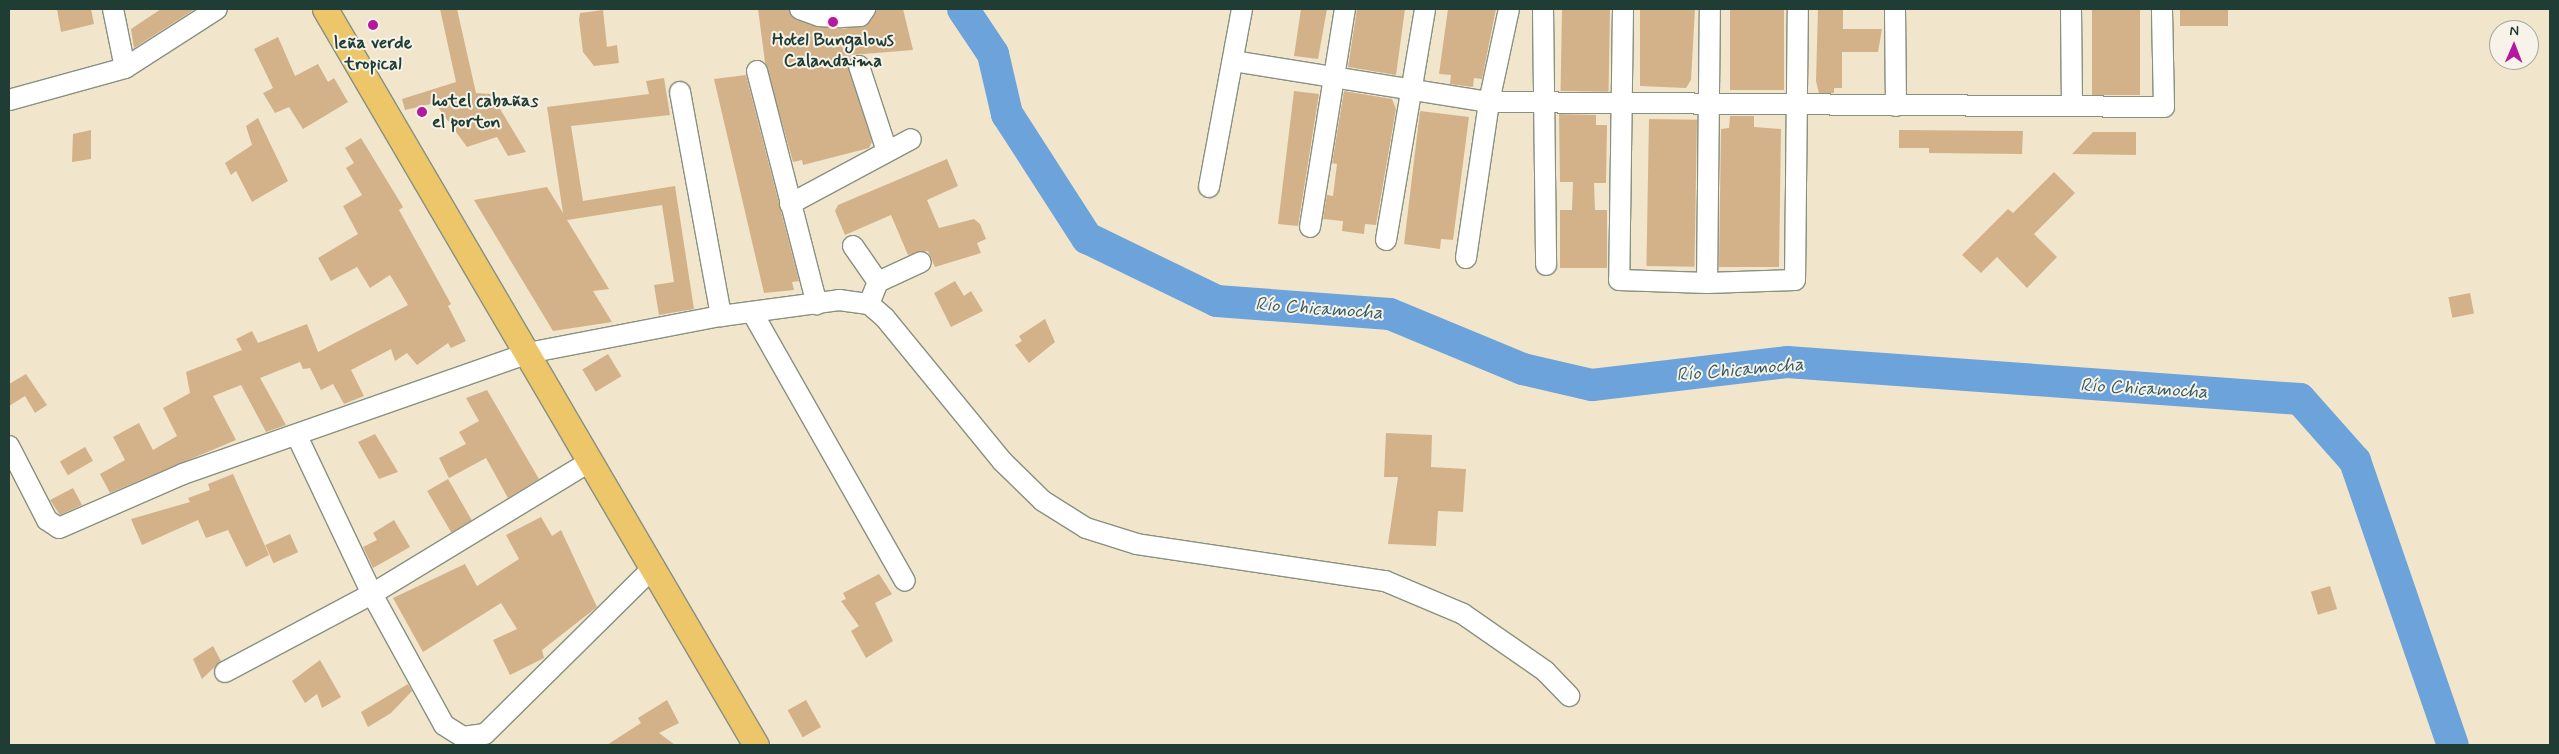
<!DOCTYPE html>
<html>
<head>
<meta charset="utf-8">
<style>
  body { margin:0 }
  #map { position:relative; width:2559px; height:754px; overflow:hidden; background:#f1e5cb; font-family:Mynerve,sans-serif }
  div>[style] { position:absolute }
  .river>* { height:32px; margin:-16px; padding:0 16px; transform-origin:16px; border-radius:16px; background:#6ca3db }
  .building>* { inset:0; background:#d3b28a; transform-origin:0 0 }
  .roads { filter:drop-shadow(1px 0 #889180) drop-shadow(-1px 0 #889180) drop-shadow(0 1px #889180) drop-shadow(0 -1px #889180) }
  .minor>* { height:20px; margin:-10px; padding:0 10px; transform-origin:10px; border-radius:10px; background:#fff }
  .major>* { height:25px; margin:-12.5px; padding:0 12.5px; transform-origin:12.5px; border-radius:12.5px; background:#ecc669 }
  .dots>* { width:14px; height:14px; translate:-50% -50%; box-sizing:border-box; border:2px solid #f7f3e8; border-radius:50% }
  span { translate:-50% -50%; white-space:nowrap; text-align:center; line-height:1.15; -webkit-text-stroke:4px #f7f3e8; paint-order:stroke }
  .poi-label { font-size:18px; color:#1f3d34; font-weight:700 }
  .left { translate:0 -50%; text-align:left }
  .water-label { font-size:19px; color:#365c66; font-style:italic }
  .frame { position:absolute; inset:0; border:10px solid #1f3d34; pointer-events:none }
  .north { position:absolute; left:2489px; top:20px; width:50px; height:50px; box-sizing:border-box; background:#f7f3e8; border:1px solid #a1aaa0; border-radius:50%; rotate:1deg; font-size:14px; font-weight:700; line-height:20px; text-align:center; color:#1f3d34 }
  .north::after { content:''; display:block; margin:auto; width:18px; height:22px; background:#b5179e; clip-path:polygon(50% 0,100% 100%,50% 72%,0 100%) }
</style>
</head>
<body>
<div id="map">
  <div class="river">
    <i style="left:963px;top:9px;width:54px;rotate:56.3deg"></i>
    <i style="left:993px;top:54px;width:62px;rotate:76.9deg"></i>
    <i style="left:1007px;top:114px;width:148px;rotate:57.2deg"></i>
    <i style="left:1087px;top:238px;width:144px;rotate:25.9deg"></i>
    <i style="left:1217px;top:301px;width:173px;rotate:4.3deg"></i>
    <i style="left:1390px;top:314px;width:144px;rotate:22.5deg"></i>
    <i style="left:1523px;top:369px;width:71px;rotate:13.1deg"></i>
    <i style="left:1592px;top:385px;width:196px;rotate:-6.7deg"></i>
    <i style="left:1787px;top:362px;width:514px;rotate:4.13deg"></i>
    <i style="left:2300px;top:399px;width:83px;rotate:48.4deg"></i>
    <i style="left:2355px;top:461px;width:300px;rotate:71deg"></i>
  </div>
  <div class="building">
    <i style="clip-path:polygon(57px 9px,91px 9px,94px 24px,61px 32px)"></i>
    <i style="clip-path:polygon(161px 9px,195px 9px,134px 48px,131px 29px)"></i>
    <i style="clip-path:polygon(440px 9px,457px 9px,476px 93px,491px 94px,526px 152px,508px 156px,497px 137px,467px 147px,435px 103px,405px 110px,402px 99px,456px 82px)"></i>
    <i style="clip-path:polygon(758px 9px,788px 9px,796px 20px,840px 29px,866px 26px,877px 9px,903px 9px,913px 50px,851px 55px,848px 63px,872px 142px,869px 148px,803px 165px,802px 160px,793px 162px,765px 62px)"></i>
    <i style="clip-path:polygon(1301px 9px,1327px 9px,1318px 59px,1294px 56px)"></i>
    <i style="clip-path:polygon(1357px 9px,1405px 9px,1396px 75px,1348px 67px)"></i>
    <i style="clip-path:polygon(1448px 9px,1496px 9px,1482px 79px,1474px 78px,1473px 87px,1450px 84px,1451px 75px,1439px 74px)"></i>
    <i style="left:1562px;top:9px;width:48px;height:82px;rotate:1deg"></i>
    <i style="clip-path:polygon(1640px 9px,1695px 9px,1691px 80px,1686px 88px,1640px 86px)"></i>
    <i style="left:1730px;top:9px;width:54px;height:81px"></i>
    <i style="clip-path:polygon(1818px 9px,1843px 9px,1843px 29px,1882px 29px,1878px 52px,1842px 52px,1842px 88px,1834px 88px,1834px 93px,1819px 93px,1816px 81px)"></i>
    <i style="left:2092px;top:9px;width:48px;height:86px"></i>
    <i style="left:2180px;top:9px;width:48px;height:17px"></i>
    <i style="clip-path:polygon(603px 10px,607px 47px,617px 45px,619px 63px,594px 66px,583px 52px,579px 20px,580px 13px)"></i>
    <i style="clip-path:polygon(278px 37px,295px 76px,318px 64px,328px 82px,334px 78px,348px 102px,303px 129px,289px 107px,275px 113px,263px 93px,273px 88px,254px 49px)"></i>
    <i style="clip-path:polygon(746px 75px,799px 281px,792px 282px,794px 290px,764px 293px,714px 79px)"></i>
    <i style="clip-path:polygon(664px 78px,670px 115px,571px 126px,583px 201px,675px 186px,694px 309px,659px 315px,654px 285px,674px 282px,662px 205px,567px 220px,609px 289px,593px 291px,612px 322px,553px 331px,474px 200px,547px 187px,563px 213px,547px 107px,649px 94px,646px 81px)"></i>
    <i style="clip-path:polygon(1294px 91px,1319px 94px,1298px 226px,1278px 224px)"></i>
    <i style="clip-path:polygon(1344px 91px,1392px 99px,1396px 109px,1376px 225px,1365px 224px,1364px 234px,1342px 231px,1343px 221px,1323px 219px,1327px 195px,1333px 196px,1337px 164px,1332px 163px)"></i>
    <i style="clip-path:polygon(1420px 111px,1469px 117px,1453px 240px,1441px 239px,1440px 249px,1404px 244px)"></i>
    <i style="clip-path:polygon(1559px 114px,1596px 115px,1596px 125px,1607px 125px,1606px 183px,1594px 183px,1595px 210px,1607px 210px,1607px 268px,1560px 268px,1560px 210px,1572px 210px,1573px 182px,1560px 182px)"></i>
    <i style="clip-path:polygon(1730px 116px,1754px 116px,1754px 127px,1781px 129px,1779px 267px,1719px 267px,1721px 129px,1729px 128px)"></i>
    <i style="clip-path:polygon(258px 118px,288px 181px,252px 202px,236px 171px,231px 175px,225px 163px,252px 145px,246px 126px)"></i>
    <i style="left:1649px;top:119px;width:48px;height:147px;rotate:1deg"></i>
    <i style="clip-path:polygon(91px 130px,91px 159px,72px 162px,73px 134px)"></i>
    <i style="clip-path:polygon(1899px 130px,2023px 131px,2022px 154px,1929px 153px,1929px 148px,1899px 148px)"></i>
    <i style="clip-path:polygon(2093px 132px,2136px 132px,2136px 155px,2072px 154px)"></i>
    <i style="clip-path:polygon(361px 138px,403px 207px,399px 210px,451px 304px,448px 306px,466px 341px,451px 348px,448px 343px,417px 365px,407px 353px,395px 361px,391px 349px,351px 370px,364px 396px,344px 404px,333px 384px,321px 390px,310px 368px,303px 369px,300px 362px,260px 378px,286px 425px,266px 432px,241px 385px,213px 396px,236px 440px,110px 493px,100px 474px,125px 460px,113px 437px,139px 423px,153px 450px,177px 436px,163px 408px,190px 393px,186px 372px,242px 350px,236px 339px,252px 331px,258px 343px,307px 324px,318px 352px,408px 305px,390px 275px,370px 288px,357px 267px,331px 281px,318px 258px,358px 234px,343px 206px,362px 195px,346px 168px,354px 163px,345px 148px)"></i>
    <i style="clip-path:polygon(947px 159px,958px 186px,927px 200px,939px 228px,974px 219px,980px 224px,986px 239px,977px 243px,981px 253px,935px 267px,928px 251px,908px 255px,891px 215px,845px 235px,835px 211px,838px 205px)"></i>
    <i style="clip-path:polygon(2054px 172px,2075px 193px,2034px 234px,2057px 257px,2027px 288px,1997px 257px,1981px 273px,1962px 255px,2008px 209px,2013px 213px)"></i>
    <i style="clip-path:polygon(955px 281px,964px 296px,971px 291px,983px 311px,951px 327px,934px 293px)"></i>
    <i style="left:2470px;top:293px;width:21px;height:22px;rotate:79deg"></i>
    <i style="clip-path:polygon(1045px 319px,1055px 342px,1029px 363px,1015px 345px,1022px 341px,1019px 336px)"></i>
    <i style="left:608px;top:354px;width:26px;height:30px;rotate:59deg"></i>
    <i style="clip-path:polygon(26px 374px,47px 405px,35px 413px,25px 396px,9px 406px,9px 384px)"></i>
    <i style="clip-path:polygon(487px 390px,539px 479px,508px 498px,486px 458px,449px 478px,439px 458px,466px 444px,459px 432px,479px 421px,466px 398px)"></i>
    <i style="clip-path:polygon(1386px 433px,1432px 435px,1431px 467px,1466px 469px,1463px 512px,1438px 511px,1436px 546px,1388px 544px,1398px 477px,1384px 477px)"></i>
    <i style="clip-path:polygon(375px 434px,398px 472px,379px 479px,358px 442px)"></i>
    <i style="left:85px;top:447px;width:16px;height:29px;rotate:60deg"></i>
    <i style="clip-path:polygon(233px 474px,269px 555px,246px 567px,228px 530px,206px 538px,198px 520px,142px 545px,131px 519px,190px 502px,188px 498px,210px 490px,208px 484px)"></i>
    <i style="left:448px;top:479px;width:48px;height:24px;rotate:60deg"></i>
    <i style="clip-path:polygon(73px 488px,82px 505px,60px 515px,50px 500px)"></i>
    <i style="clip-path:polygon(541px 517px,552px 536px,561px 530px,597px 607px,542px 650px,544px 658px,510px 675px,493px 640px,517px 629px,501px 603px,423px 652px,393px 598px,465px 564px,477px 586px,519px 559px,506px 535px)"></i>
    <i style="clip-path:polygon(394px 520px,410px 547px,373px 568px,363px 547px,377px 540px,373px 533px)"></i>
    <i style="left:290px;top:534px;width:20px;height:27px;rotate:66deg"></i>
    <i style="clip-path:polygon(879px 574px,892px 594px,875px 603px,893px 641px,866px 658px,851px 631px,859px 626px,841px 601px,846px 599px,843px 593px)"></i>
    <i style="left:2330px;top:586px;width:24px;height:20px;rotate:73deg"></i>
    <i style="clip-path:polygon(213px 646px,221px 661px,202px 679px,193px 659px)"></i>
    <i style="clip-path:polygon(320px 660px,341px 697px,322px 708px,317px 694px,305px 703px,292px 681px)"></i>
    <i style="clip-path:polygon(408px 684px,412px 691px,391px 713px,368px 727px,361px 712px)"></i>
    <i style="clip-path:polygon(667px 700px,679px 723px,659px 733px,675px 745px,607px 745px,641px 723px,638px 718px)"></i>
    <i style="left:806px;top:700px;width:31px;height:21px;rotate:61deg"></i>
  </div>
  <div class="roads">
    <div class="minor">
      <i style="left:113px;top:9px;width:60px;rotate:78.5deg"></i>
      <i style="left:800px;top:9px;width:20px;rotate:20deg"></i>
      <i style="left:819px;top:16px;width:22px;rotate:3deg"></i>
      <i style="left:841px;top:17px;width:19px;rotate:-3deg"></i>
      <i style="left:860px;top:16px;width:9px;rotate:-54deg"></i>
      <i style="left:1543px;top:9px;width:256px;rotate:89.3deg"></i>
      <i style="left:1623px;top:9px;width:271px;rotate:90.8deg"></i>
      <i style="left:1619px;top:280px;width:88px;rotate:2deg"></i>
      <i style="left:1707px;top:283px;width:88px;rotate:-2deg"></i>
      <i style="left:1795px;top:280px;width:271px;rotate:-89.4deg"></i>
      <i style="left:1895px;top:9px;width:97px;rotate:89.4deg"></i>
      <i style="left:2071px;top:9px;width:97px;rotate:89.4deg"></i>
      <i style="left:1233px;top:61px;width:259px;rotate:9.1deg"></i>
      <i style="left:1489px;top:102px;width:675px;rotate:0.42deg"></i>
      <i style="left:2164px;top:107px;width:98px;rotate:-91.2deg"></i>
      <i style="left:859px;top:66px;width:89px;rotate:71.8deg"></i>
      <i style="left:757px;top:71px;width:241px;rotate:75.6deg"></i>
      <i style="left:680px;top:92px;width:228px;rotate:79.6deg"></i>
      <i style="left:9px;top:100px;width:120px;rotate:-15.4deg"></i>
      <i style="left:125px;top:68px;width:109px;rotate:-32.7deg"></i>
      <i style="left:1209px;top:187px;width:181px;rotate:-79.5deg"></i>
      <i style="left:790px;top:204px;width:137px;rotate:-28.2deg"></i>
      <i style="left:1310px;top:227px;width:221px;rotate:-80.9deg"></i>
      <i style="left:1386px;top:240px;width:234px;rotate:-80.4deg"></i>
      <i style="left:853px;top:246px;width:44px;rotate:55.2deg"></i>
      <i style="left:1466px;top:258px;width:158px;rotate:-81.6deg"></i>
      <i style="left:1489px;top:102px;width:95px;rotate:-77.9deg"></i>
      <i style="left:1707px;top:283px;width:274px;rotate:-89.4deg"></i>
      <i style="left:869px;top:304px;width:24px;rotate:-68deg"></i>
      <i style="left:878px;top:282px;width:47px;rotate:-24.9deg"></i>
      <i style="left:752px;top:312px;width:309px;rotate:60.4deg"></i>
      <i style="left:297px;top:436px;width:175px;rotate:64.6deg"></i>
      <i style="left:372px;top:594px;width:149px;rotate:61.2deg"></i>
      <i style="left:444px;top:725px;width:22px;rotate:32deg"></i>
      <i style="left:463px;top:737px;width:22px;rotate:-8deg"></i>
      <i style="left:485px;top:734px;width:238px;rotate:-44.7deg"></i>
      <i style="left:9px;top:446px;width:83px;rotate:62.8deg"></i>
      <i style="left:47px;top:520px;width:14px;rotate:34deg"></i>
      <i style="left:59px;top:528px;width:135px;rotate:-23.5deg"></i>
      <i style="left:183px;top:474px;width:366px;rotate:-19.3deg"></i>
      <i style="left:528px;top:353px;width:197px;rotate:-10.9deg"></i>
      <i style="left:721px;top:316px;width:119px;rotate:-7.7deg"></i>
      <i style="left:839px;top:300px;width:30px;rotate:8deg"></i>
      <i style="left:869px;top:304px;width:21px;rotate:41deg"></i>
      <i style="left:885px;top:318px;width:185px;rotate:50.7deg"></i>
      <i style="left:1002px;top:461px;width:57px;rotate:44.3deg"></i>
      <i style="left:1043px;top:501px;width:51px;rotate:32.1deg"></i>
      <i style="left:1086px;top:528px;width:53px;rotate:17.4deg"></i>
      <i style="left:1137px;top:544px;width:251px;rotate:8.5deg"></i>
      <i style="left:1385px;top:581px;width:85px;rotate:22.9deg"></i>
      <i style="left:1463px;top:614px;width:100px;rotate:34.8deg"></i>
      <i style="left:1545px;top:671px;width:35px;rotate:46deg"></i>
      <i style="left:225px;top:672px;width:166px;rotate:-28deg"></i>
      <i style="left:372px;top:594px;width:256px;rotate:-31.3deg"></i>
    </div>
    <div class="major">
      <i style="left:325px;top:9px;width:853px;rotate:59.65deg"></i>
    </div>
  </div>
  <div class="dots">
    <i style="left:833px;top:22px;background:#b5179e"></i>
    <i style="left:373px;top:25px;background:#b5179e"></i>
    <i style="left:422px;top:112px;background:#b5179e"></i>
  </div>
  <div class="poi-label">
    <span style="left:833px;top:51px">Hotel Bungalows<br>Calandaima</span>
    <span style="left:373px;top:54px">leña verde<br>tropical</span>
    <span class="left" style="left:432px;top:112px">hotel cabañas<br>el porton</span>
  </div>
  <div class="water-label">
    <span style="left:1319px;top:309px;rotate:4deg">Río Chicamocha</span>
    <span style="left:1740px;top:370px;rotate:-5deg">Río Chicamocha</span>
    <span style="left:2144px;top:389px;rotate:3deg">Río Chicamocha</span>
  </div>
  <div class="frame"></div>
  <div class="north">N</div>
</div>
</body>
</html>
